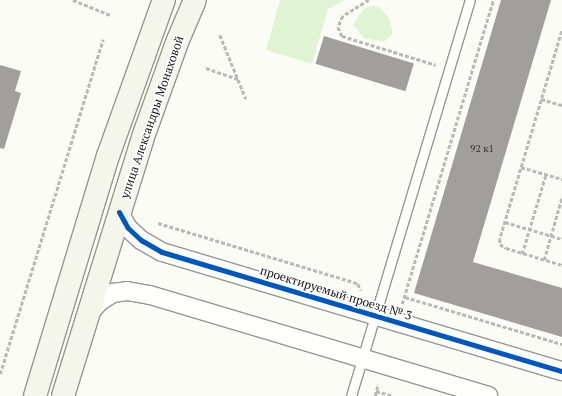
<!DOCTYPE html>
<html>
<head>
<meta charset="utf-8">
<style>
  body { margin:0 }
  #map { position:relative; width:562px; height:396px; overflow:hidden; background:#fcfcf6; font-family:"PT Serif",serif }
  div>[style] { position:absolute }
  .green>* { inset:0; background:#e0f4d4 }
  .building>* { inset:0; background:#a09f9b; transform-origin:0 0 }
  .path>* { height:2.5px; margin-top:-1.25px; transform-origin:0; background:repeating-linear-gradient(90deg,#b9b9b8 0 4px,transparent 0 6px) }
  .roads { filter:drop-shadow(1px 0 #969694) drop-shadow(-1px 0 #969694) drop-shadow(0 1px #969694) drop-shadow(0 -1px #969694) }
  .lane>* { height:9px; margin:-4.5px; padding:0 4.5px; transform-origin:4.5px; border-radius:4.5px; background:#fffffe }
  .street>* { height:18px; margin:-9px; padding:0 9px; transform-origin:9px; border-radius:9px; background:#fffffe }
  .secondary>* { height:22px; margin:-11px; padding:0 11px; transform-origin:11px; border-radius:11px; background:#f5f6eb }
  .cycleway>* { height:5px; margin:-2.5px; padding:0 2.5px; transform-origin:2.5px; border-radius:2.5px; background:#0057b8 }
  span { translate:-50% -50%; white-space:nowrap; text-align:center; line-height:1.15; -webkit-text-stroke:4px #fff; paint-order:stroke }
  .number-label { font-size:10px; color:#343433 }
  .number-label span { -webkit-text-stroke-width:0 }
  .street-label { font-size:12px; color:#101010 }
</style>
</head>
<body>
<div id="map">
  <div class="green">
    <i style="clip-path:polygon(280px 0,345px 0,328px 9px,312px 64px,266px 50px)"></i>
    <i style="clip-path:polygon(371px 6px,379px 7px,389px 18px,393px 33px,384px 42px,364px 38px,353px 25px,363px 9px)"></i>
  </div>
  <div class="building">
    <i style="clip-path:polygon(501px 0,551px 0,473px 262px,562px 288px,562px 337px,414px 293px)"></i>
    <i style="left:324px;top:36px;width:94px;height:29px;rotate:17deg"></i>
    <i style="clip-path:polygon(0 65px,21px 71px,15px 91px,21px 93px,4px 149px,0 148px)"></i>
  </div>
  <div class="path">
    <i style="left:73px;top:0;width:40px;rotate:22deg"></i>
    <i style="left:369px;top:0;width:31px;rotate:148deg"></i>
    <i style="left:343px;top:16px;width:12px;rotate:114deg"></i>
    <i style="left:338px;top:27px;width:10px;rotate:66deg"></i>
    <i style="left:342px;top:36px;width:98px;rotate:17.1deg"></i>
    <i style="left:562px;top:31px;width:217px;rotate:106.6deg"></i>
    <i style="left:500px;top:239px;width:5px;rotate:90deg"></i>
    <i style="left:500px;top:244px;width:7px;rotate:34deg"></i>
    <i style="left:506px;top:248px;width:59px;rotate:16.9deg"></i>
    <i style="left:220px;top:35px;width:69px;rotate:67.9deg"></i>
    <i style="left:206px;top:68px;width:34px;rotate:19deg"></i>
    <i style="left:541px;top:99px;width:22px;rotate:16deg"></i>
    <i style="left:521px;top:167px;width:43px;rotate:16.3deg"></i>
    <i style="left:505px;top:222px;width:59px;rotate:16.6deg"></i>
    <i style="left:158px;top:223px;width:205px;rotate:16.8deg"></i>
    <i style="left:354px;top:282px;width:4px;rotate:27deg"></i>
    <i style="left:358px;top:284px;width:7px;rotate:63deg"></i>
    <i style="left:522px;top:254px;width:84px;rotate:-73.3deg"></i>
    <i style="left:544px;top:260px;width:66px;rotate:-74.1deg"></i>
    <i style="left:405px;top:297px;width:164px;rotate:16.7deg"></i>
    <i style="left:402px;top:304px;width:317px;rotate:-73.3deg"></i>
    <i style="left:0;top:374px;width:350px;rotate:-72.9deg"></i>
    <i style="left:376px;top:391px;width:18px;rotate:16deg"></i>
    <i style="left:375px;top:396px;width:12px;rotate:-76deg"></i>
  </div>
  <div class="roads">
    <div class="lane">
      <i style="left:351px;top:396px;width:413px;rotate:-73.3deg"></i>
    </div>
    <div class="street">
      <i style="left:119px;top:212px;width:18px;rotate:61deg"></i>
      <i style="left:128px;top:228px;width:18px;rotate:43deg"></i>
      <i style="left:141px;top:240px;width:24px;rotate:30deg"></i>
      <i style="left:162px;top:252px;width:417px;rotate:16.6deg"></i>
      <i style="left:88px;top:315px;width:17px;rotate:-50deg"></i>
      <i style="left:99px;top:302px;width:17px;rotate:-33deg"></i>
      <i style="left:113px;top:293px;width:14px;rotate:-8deg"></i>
      <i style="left:127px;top:291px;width:23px;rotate:10deg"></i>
      <i style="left:150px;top:295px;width:353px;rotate:16.6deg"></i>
    </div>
    <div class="secondary">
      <i style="left:35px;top:396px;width:251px;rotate:-73.1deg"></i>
      <i style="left:108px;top:156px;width:166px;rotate:-70.3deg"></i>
      <i style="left:63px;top:396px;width:271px;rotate:-72.8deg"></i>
      <i style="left:143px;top:137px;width:103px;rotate:-70.2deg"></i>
      <i style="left:178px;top:40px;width:43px;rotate:-67deg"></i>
    </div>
  </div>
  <div class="cycleway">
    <i style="left:119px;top:212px;width:18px;rotate:61deg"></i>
    <i style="left:128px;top:228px;width:18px;rotate:43deg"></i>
    <i style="left:141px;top:240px;width:24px;rotate:30deg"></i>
    <i style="left:162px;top:252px;width:417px;rotate:16.6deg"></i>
  </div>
  <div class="number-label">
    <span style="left:482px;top:149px">92 к1</span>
  </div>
  <div class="street-label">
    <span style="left:152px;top:117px;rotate:-71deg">улица Александры Монаховой</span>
    <span style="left:336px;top:293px;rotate:17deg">проектируемый проезд № 3</span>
  </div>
</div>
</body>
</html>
